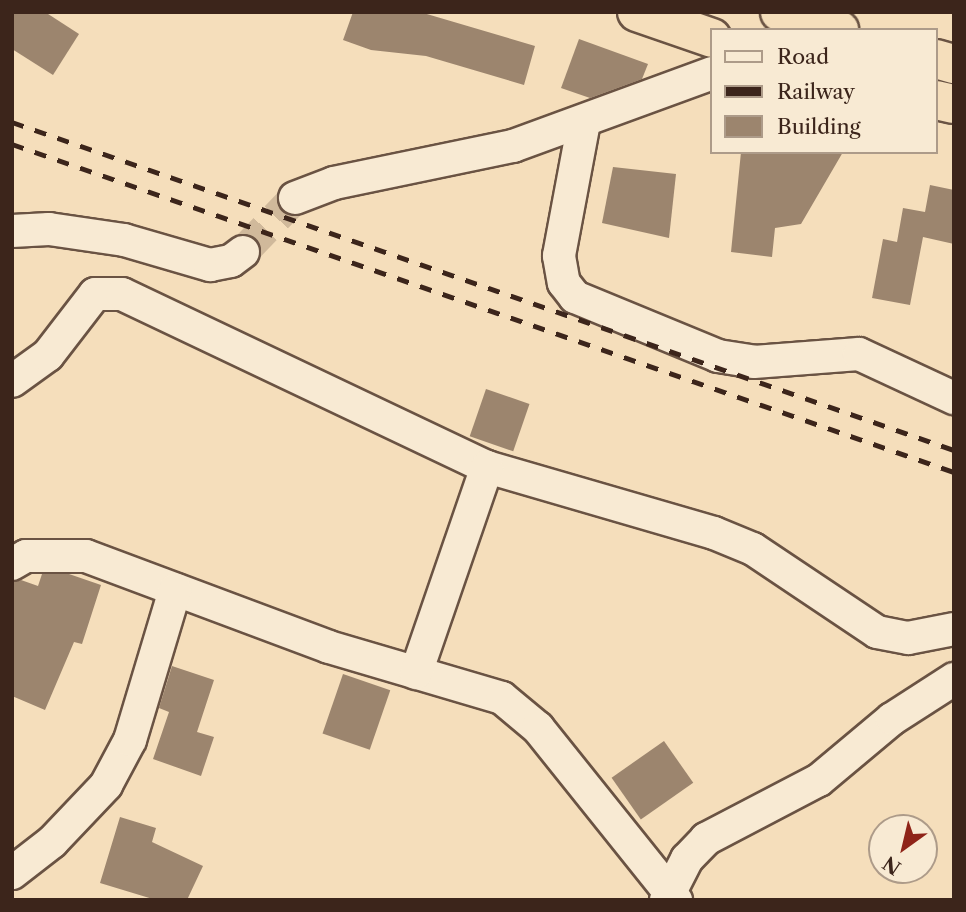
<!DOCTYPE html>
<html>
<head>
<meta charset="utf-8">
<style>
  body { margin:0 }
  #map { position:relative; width:966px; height:912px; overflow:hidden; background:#f5debb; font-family:"Libre Caslon Text",serif }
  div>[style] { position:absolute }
  .building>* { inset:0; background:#9c856e; transform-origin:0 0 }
  .street-tunnel>* { height:32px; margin-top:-16px; transform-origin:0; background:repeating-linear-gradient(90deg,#d0b99b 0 32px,transparent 0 48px) }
  .roads { filter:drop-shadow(2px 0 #6a5343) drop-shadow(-2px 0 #6a5343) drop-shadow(0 2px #6a5343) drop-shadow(0 -2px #6a5343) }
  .street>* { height:32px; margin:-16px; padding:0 16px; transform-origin:16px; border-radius:16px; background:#f8ead3 }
  .highway>* { height:38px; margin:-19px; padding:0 19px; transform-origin:19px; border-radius:19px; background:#f5debb }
  .rail>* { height:5px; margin-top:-2.5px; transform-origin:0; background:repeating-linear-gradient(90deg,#3c251b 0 12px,transparent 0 24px) }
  span { translate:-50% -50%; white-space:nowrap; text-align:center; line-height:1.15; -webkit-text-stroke:5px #f8ead3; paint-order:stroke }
  .frame { position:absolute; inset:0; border:14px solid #3c251b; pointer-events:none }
  .legend { position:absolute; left:710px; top:28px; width:228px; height:126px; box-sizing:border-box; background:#f8ead3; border:2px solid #ad9b89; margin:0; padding:9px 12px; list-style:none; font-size:21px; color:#3c251b }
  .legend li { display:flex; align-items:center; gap:14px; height:35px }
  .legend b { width:35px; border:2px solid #ad9b89 }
  .north { position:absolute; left:868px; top:814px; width:70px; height:70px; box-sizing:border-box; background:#f8ead3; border:2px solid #ad9b89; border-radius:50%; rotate:214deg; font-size:19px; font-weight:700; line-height:28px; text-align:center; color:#3c251b }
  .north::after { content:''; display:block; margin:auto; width:24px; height:32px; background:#8f2418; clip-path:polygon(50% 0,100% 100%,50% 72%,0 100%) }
</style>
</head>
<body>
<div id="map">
  <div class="building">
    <i style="clip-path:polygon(12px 12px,45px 12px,79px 34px,53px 75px,12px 49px)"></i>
    <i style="clip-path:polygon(353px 12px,420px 12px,535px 46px,524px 85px,426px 56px,371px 50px,343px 40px)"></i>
    <i style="clip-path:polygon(579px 39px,648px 64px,642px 79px,590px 98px,561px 88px)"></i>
    <i style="clip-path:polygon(741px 152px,843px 152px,801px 224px,775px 228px,772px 257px,731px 252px)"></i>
    <i style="clip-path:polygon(613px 167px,676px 174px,669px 238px,602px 223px)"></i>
    <i style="clip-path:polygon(930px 185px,954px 190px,954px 244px,923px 237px,910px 305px,872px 298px,883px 239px,897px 242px,903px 208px,925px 212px)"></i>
    <i style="left:486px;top:389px;width:46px;height:50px;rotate:19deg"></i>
    <i style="clip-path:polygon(42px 574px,69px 574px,101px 585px,82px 644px,74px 642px,45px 710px,12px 696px,12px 582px,21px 580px,38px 586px)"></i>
    <i style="clip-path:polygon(172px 666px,214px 680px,197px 732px,214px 737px,201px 776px,153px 759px,169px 712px,159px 708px)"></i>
    <i style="left:343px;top:674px;width:50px;height:63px;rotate:19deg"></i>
    <i style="left:664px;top:741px;width:51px;height:64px;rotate:55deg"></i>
    <i style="clip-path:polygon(120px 817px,156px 828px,152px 842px,203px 866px,187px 900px,156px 900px,100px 883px)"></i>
  </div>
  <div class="street-tunnel">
    <i style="left:243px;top:252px;width:75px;rotate:-46.1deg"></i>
  </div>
  <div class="roads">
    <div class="street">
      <i style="left:584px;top:122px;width:136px;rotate:100.6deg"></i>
      <i style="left:559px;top:256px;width:27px;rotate:80deg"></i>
      <i style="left:564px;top:283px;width:18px;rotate:52deg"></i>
      <i style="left:575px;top:297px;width:155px;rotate:22.4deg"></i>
      <i style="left:718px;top:356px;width:36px;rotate:9deg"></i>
      <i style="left:754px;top:362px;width:105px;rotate:-4.4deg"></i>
      <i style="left:859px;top:354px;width:105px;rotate:24.9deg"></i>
      <i style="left:295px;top:198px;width:42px;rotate:-21deg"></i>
      <i style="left:334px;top:183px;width:183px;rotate:-11.7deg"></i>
      <i style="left:513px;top:146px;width:212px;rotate:-20.1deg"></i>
      <i style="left:12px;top:231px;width:37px;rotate:-3deg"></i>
      <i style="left:49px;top:229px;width:76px;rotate:8.3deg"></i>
      <i style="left:124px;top:240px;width:90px;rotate:16.2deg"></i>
      <i style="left:210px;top:265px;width:21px;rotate:-11deg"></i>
      <i style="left:231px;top:261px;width:15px;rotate:-37deg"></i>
      <i style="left:12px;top:381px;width:44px;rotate:-35.8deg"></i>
      <i style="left:48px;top:355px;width:77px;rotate:-52.4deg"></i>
      <i style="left:95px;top:294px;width:27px"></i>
      <i style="left:122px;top:294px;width:404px;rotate:25.4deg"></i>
      <i style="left:487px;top:467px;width:236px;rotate:16.2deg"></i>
      <i style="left:714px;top:533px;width:42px;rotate:22.3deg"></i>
      <i style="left:753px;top:549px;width:149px;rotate:33.8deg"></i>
      <i style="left:877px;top:632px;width:32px;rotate:11deg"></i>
      <i style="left:908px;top:638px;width:47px;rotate:-11.1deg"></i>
      <i style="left:12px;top:564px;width:16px;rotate:-30deg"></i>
      <i style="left:26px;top:556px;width:60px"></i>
      <i style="left:86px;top:556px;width:259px;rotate:20.5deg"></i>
      <i style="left:329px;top:647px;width:180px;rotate:16.4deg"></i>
      <i style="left:502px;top:698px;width:47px;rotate:39.8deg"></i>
      <i style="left:538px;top:728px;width:221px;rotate:51.3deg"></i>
      <i style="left:416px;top:673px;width:218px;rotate:-71deg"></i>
      <i style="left:12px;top:873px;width:51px;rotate:-37.8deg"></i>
      <i style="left:52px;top:842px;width:79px;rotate:-46.5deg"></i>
      <i style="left:106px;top:785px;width:51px;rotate:-61.9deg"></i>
      <i style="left:130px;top:740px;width:157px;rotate:-73.3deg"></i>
      <i style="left:666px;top:900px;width:46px;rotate:-62.9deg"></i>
      <i style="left:687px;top:859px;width:28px;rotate:-46deg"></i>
      <i style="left:706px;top:839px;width:127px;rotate:-27.6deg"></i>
      <i style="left:819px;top:780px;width:95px;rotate:-39.9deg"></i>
      <i style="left:892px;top:719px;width:74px;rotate:-32.8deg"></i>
    </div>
    <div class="highway">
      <i style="left:637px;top:12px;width:79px;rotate:19.1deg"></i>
      <i style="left:780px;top:12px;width:62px;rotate:17deg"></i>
      <i style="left:936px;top:59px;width:19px;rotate:16deg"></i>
      <i style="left:936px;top:100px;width:18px;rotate:13deg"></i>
    </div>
  </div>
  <div class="rail">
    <i style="left:12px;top:122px;width:997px;rotate:19.2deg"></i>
    <i style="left:12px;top:144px;width:997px;rotate:19.2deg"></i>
  </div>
  <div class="frame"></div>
  <ul class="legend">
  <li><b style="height:9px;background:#f8ead3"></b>Road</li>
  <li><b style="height:9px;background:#3c251b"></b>Railway</li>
  <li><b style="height:19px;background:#9c856e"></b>Building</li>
  </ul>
  <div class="north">N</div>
</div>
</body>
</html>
